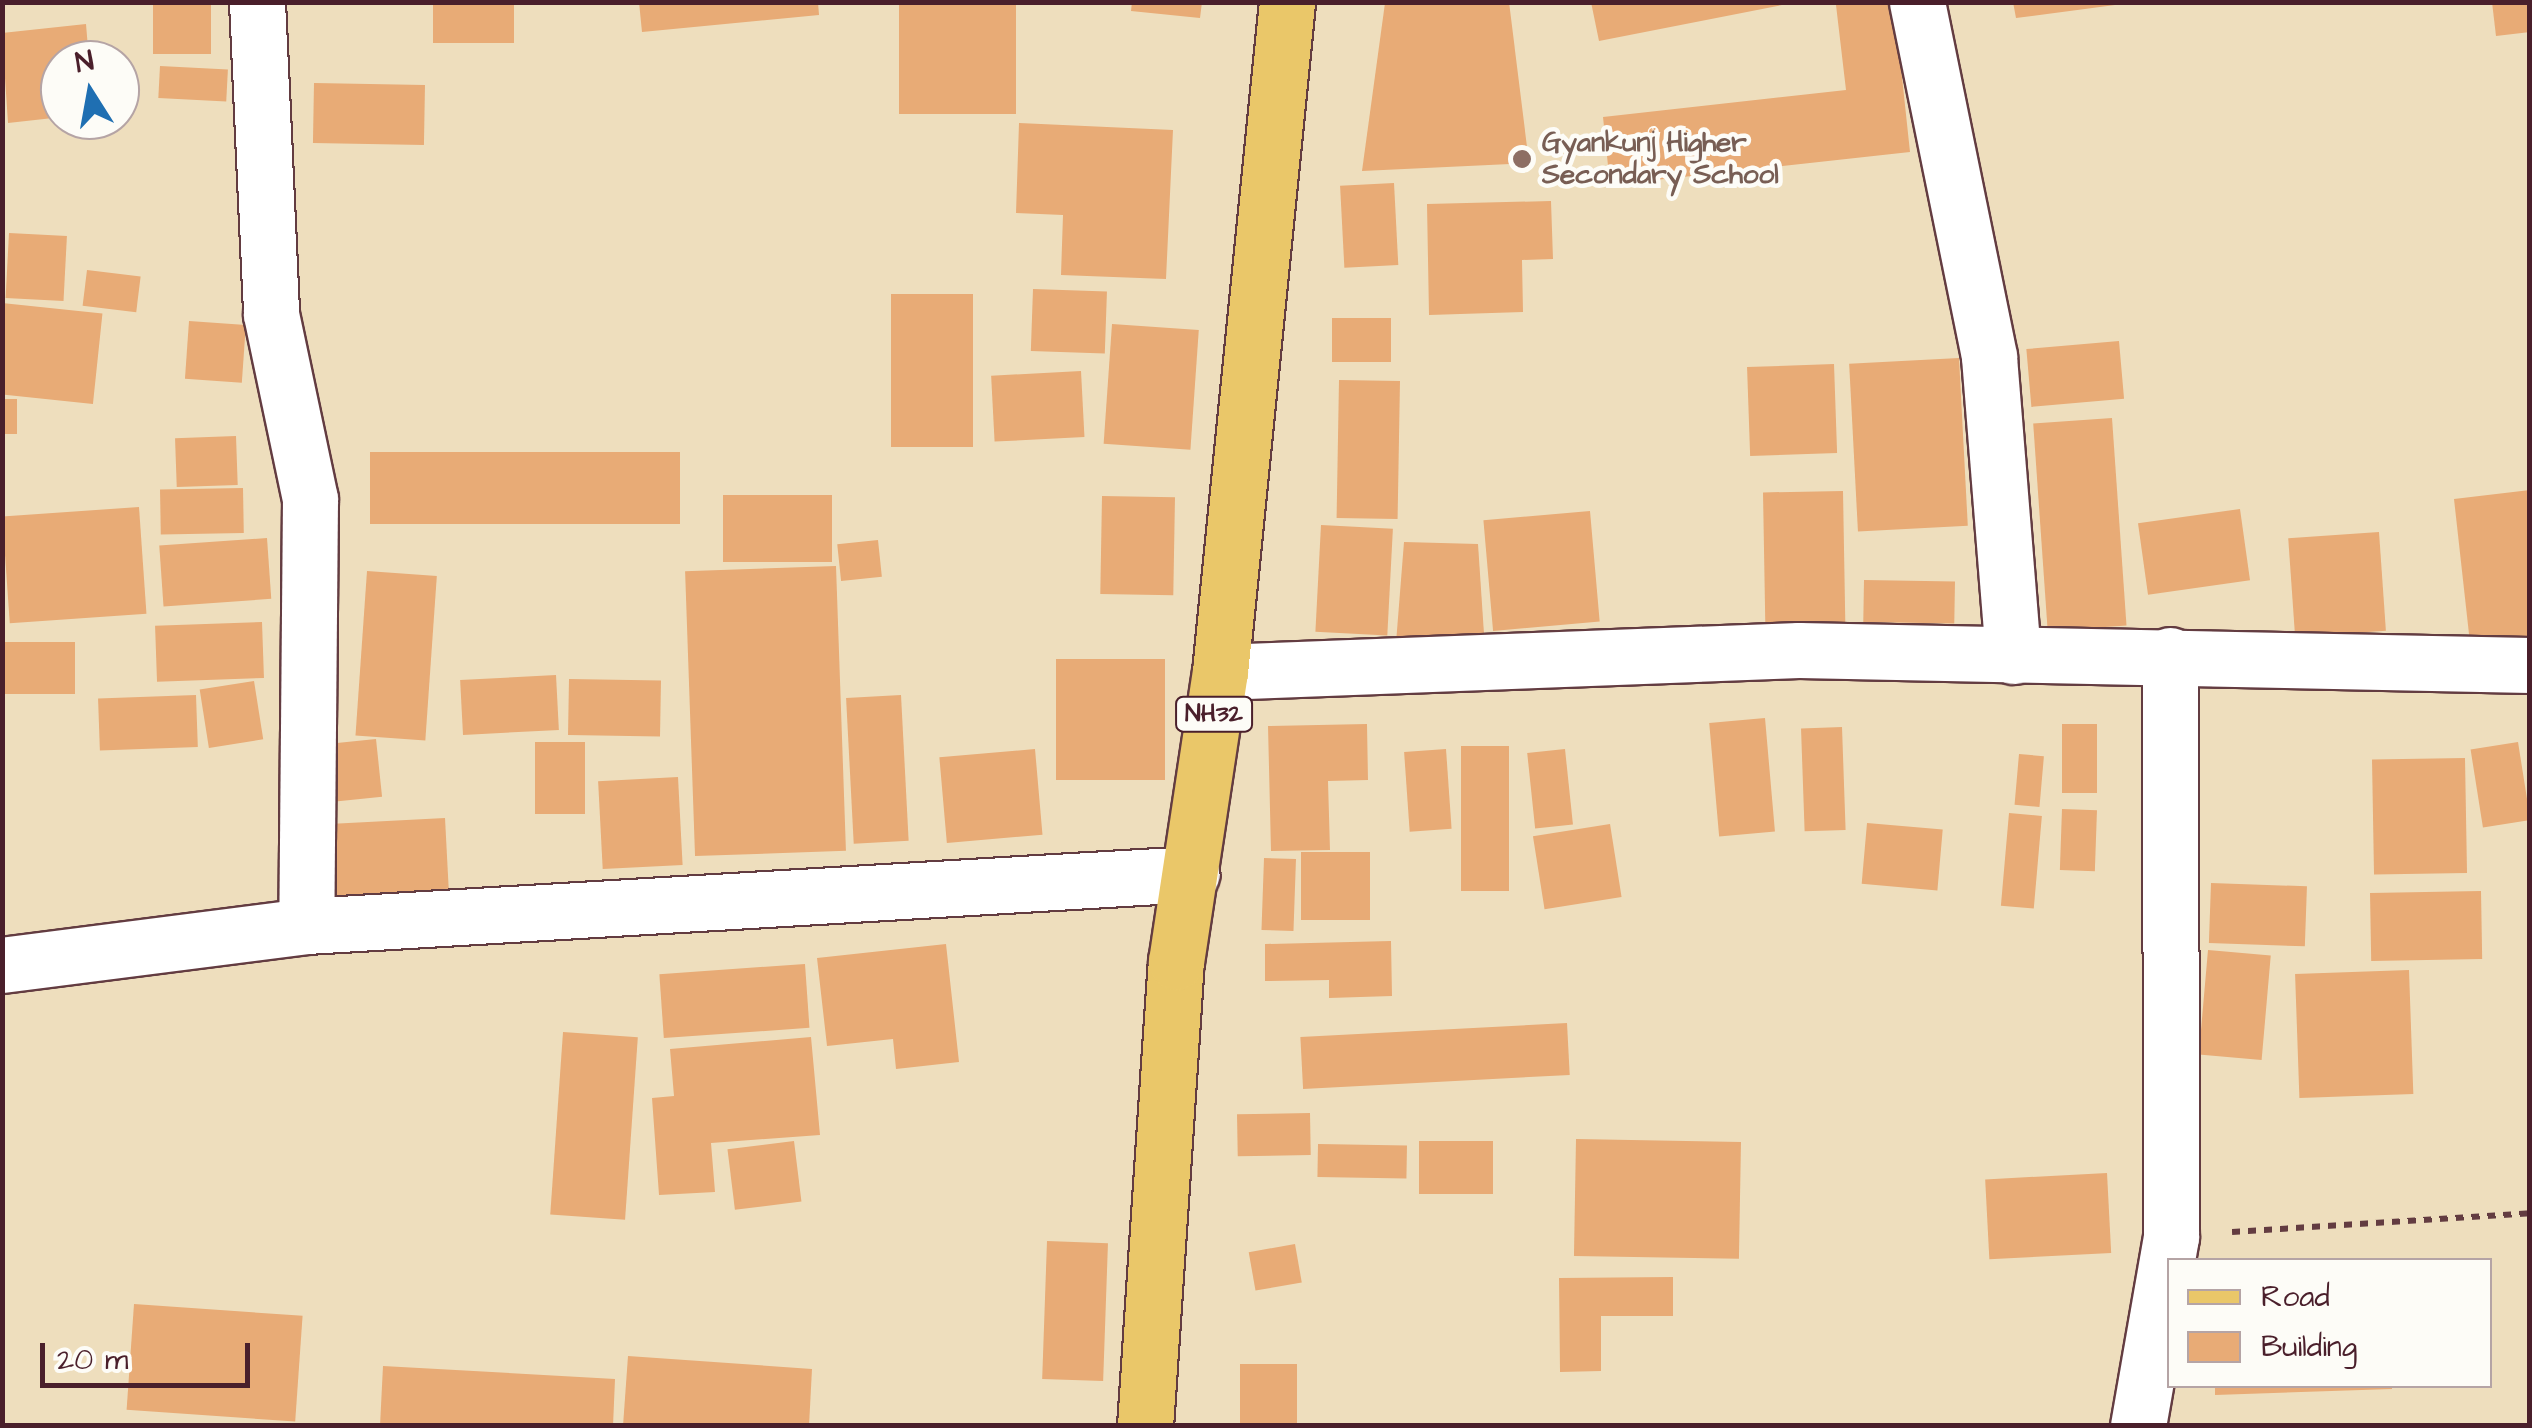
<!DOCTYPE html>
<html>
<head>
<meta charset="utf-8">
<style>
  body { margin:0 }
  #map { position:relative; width:2532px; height:1428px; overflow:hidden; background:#eedebd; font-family:"Architects Daughter",sans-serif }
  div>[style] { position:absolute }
  .building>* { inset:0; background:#e8ab76; transform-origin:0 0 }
  .path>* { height:6px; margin-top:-3px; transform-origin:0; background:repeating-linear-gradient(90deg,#633c41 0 8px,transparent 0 16px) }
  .roads { filter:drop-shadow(2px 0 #633c41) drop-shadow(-2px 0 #633c41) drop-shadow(0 2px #633c41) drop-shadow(0 -2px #633c41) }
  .street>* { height:55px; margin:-27.5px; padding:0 27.5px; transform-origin:27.5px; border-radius:27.5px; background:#fff }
  .primary>* { height:55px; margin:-27.5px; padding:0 27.5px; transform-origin:27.5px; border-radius:27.5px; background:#eac769 }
  .dots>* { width:28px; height:28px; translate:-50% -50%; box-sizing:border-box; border:5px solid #fdfcf7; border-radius:50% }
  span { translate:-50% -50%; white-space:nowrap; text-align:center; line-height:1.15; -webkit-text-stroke:9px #fdfcf7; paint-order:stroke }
  .shield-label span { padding:2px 8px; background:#fdfcf7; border:2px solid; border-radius:8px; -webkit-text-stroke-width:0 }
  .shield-label { font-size:25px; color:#4a1f2b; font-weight:700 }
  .education-label { font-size:28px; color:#785e54; font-weight:700 }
  .left { translate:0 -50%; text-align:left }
  .frame { position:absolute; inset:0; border:5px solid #4a1f2b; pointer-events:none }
  .legend { position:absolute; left:2167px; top:1258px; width:325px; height:130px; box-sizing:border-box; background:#fdfcf7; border:2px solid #b5a4a5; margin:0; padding:12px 18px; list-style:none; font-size:30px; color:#4a1f2b }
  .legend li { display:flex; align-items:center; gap:20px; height:50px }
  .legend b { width:50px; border:2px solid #b5a4a5 }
  .north { position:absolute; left:40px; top:40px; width:100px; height:100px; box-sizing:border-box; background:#fdfcf7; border:2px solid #b5a4a5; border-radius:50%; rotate:349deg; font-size:28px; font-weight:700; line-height:40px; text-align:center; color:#4a1f2b }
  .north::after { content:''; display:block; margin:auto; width:35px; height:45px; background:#1f6fb2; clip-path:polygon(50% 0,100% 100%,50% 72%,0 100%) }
  .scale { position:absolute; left:40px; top:1343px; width:210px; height:45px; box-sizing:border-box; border:5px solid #4a1f2b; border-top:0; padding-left:12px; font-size:30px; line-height:35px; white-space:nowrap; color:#4a1f2b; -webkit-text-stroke:8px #fdfcf7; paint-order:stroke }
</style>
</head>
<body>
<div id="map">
  <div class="building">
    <i style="left:153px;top:2px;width:58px;height:52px"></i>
    <i style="left:433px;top:2px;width:81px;height:41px"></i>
    <i style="clip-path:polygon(639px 2px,818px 2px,819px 15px,642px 32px)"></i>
    <i style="left:899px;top:2px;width:117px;height:112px"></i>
    <i style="clip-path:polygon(1132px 2px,1202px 2px,1200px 18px,1131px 11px)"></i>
    <i style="clip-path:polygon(1509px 2px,1529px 163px,1362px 171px,1385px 3px)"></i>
    <i style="clip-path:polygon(1591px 2px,1787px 2px,1787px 4px,1599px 41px)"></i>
    <i style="clip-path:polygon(1894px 2px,1910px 152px,1610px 185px,1603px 117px,1846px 90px,1836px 5px)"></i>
    <i style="clip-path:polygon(2013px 2px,2115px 2px,2115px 5px,2016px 18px)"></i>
    <i style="clip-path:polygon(2492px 2px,2530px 2px,2530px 32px,2496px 36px)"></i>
    <i style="clip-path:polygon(86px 24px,89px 60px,60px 60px,53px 118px,8px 123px,2px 33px)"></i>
    <i style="left:160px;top:66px;width:68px;height:32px;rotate:3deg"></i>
    <i style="left:314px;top:83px;width:111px;height:60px;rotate:1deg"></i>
    <i style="clip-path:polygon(1019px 123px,1173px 130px,1166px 279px,1061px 275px,1063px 215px,1016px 213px)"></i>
    <i style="left:1394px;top:183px;width:82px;height:54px;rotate:87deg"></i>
    <i style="clip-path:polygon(1551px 201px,1553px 259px,1522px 260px,1523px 312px,1429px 315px,1427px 204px)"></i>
    <i style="left:9px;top:233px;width:58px;height:65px;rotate:3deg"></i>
    <i style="left:87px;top:270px;width:54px;height:36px;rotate:7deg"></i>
    <i style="left:1033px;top:289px;width:74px;height:62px;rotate:2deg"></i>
    <i style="left:891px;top:294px;width:82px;height:153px"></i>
    <i style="left:2px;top:303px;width:101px;height:91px;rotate:6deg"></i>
    <i style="left:1391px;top:318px;width:44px;height:59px;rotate:90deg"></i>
    <i style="left:189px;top:321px;width:57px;height:58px;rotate:4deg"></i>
    <i style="left:1112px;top:324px;width:87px;height:120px;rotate:4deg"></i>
    <i style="left:2119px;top:341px;width:58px;height:93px;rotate:85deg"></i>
    <i style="left:1959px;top:358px;width:168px;height:110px;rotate:87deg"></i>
    <i style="left:1834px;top:364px;width:89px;height:87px;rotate:88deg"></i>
    <i style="left:1081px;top:371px;width:66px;height:90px;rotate:87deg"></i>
    <i style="left:1339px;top:380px;width:61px;height:138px;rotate:1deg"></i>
    <i style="left:2px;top:399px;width:15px;height:35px"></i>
    <i style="left:2112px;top:418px;width:208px;height:79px;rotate:86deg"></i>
    <i style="left:236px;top:436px;width:49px;height:61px;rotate:88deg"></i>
    <i style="left:680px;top:452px;width:72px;height:310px;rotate:90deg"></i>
    <i style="left:243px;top:488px;width:45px;height:83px;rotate:89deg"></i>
    <i style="clip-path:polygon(2530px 490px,2530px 645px,2471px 652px,2454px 499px)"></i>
    <i style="left:1843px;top:491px;width:137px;height:80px;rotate:89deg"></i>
    <i style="left:832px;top:495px;width:67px;height:109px;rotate:90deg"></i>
    <i style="left:1102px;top:496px;width:73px;height:98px;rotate:1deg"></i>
    <i style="left:139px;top:507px;width:107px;height:137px;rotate:86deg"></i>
    <i style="left:2240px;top:509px;width:72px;height:103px;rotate:82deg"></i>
    <i style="left:1590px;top:511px;width:111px;height:107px;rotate:85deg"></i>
    <i style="left:1321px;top:525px;width:72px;height:107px;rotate:3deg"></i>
    <i style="left:2379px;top:532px;width:99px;height:91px;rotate:86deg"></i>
    <i style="left:267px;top:538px;width:61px;height:108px;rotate:86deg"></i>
    <i style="left:878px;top:540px;width:37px;height:41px;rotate:84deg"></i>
    <i style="clip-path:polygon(1404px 542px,1478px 544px,1484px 634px,1396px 643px)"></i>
    <i style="left:836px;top:566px;width:285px;height:151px;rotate:88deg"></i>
    <i style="left:367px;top:571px;width:70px;height:165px;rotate:4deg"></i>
    <i style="left:1864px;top:580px;width:91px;height:42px;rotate:1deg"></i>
    <i style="left:262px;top:622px;width:56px;height:107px;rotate:88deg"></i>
    <i style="left:75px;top:642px;width:52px;height:73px;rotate:90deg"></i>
    <i style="left:1165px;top:659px;width:121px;height:109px;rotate:90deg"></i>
    <i style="left:556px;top:675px;width:55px;height:96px;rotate:87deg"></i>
    <i style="left:569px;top:679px;width:92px;height:56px;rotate:1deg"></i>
    <i style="left:254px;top:681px;width:59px;height:55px;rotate:81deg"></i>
    <i style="left:196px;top:695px;width:52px;height:98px;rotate:88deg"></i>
    <i style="left:901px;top:695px;width:146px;height:55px;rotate:87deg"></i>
    <i style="left:1765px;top:718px;width:114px;height:56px;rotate:85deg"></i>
    <i style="clip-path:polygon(1367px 724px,1368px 780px,1328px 781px,1330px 850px,1271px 851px,1268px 726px)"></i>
    <i style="left:2062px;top:724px;width:35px;height:69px"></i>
    <i style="left:1842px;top:727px;width:103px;height:41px;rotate:88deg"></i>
    <i style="left:376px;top:739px;width:58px;height:49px;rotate:84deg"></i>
    <i style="left:585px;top:742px;width:72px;height:50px;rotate:90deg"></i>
    <i style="left:2518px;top:742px;width:79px;height:48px;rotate:81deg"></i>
    <i style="left:1509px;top:746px;width:145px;height:48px;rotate:90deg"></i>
    <i style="left:1035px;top:749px;width:86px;height:96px;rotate:85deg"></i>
    <i style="left:1446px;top:749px;width:80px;height:42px;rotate:86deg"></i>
    <i style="left:1565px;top:749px;width:76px;height:38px;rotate:84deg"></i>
    <i style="left:2019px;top:754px;width:25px;height:51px;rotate:5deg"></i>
    <i style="left:2465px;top:758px;width:115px;height:93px;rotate:89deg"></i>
    <i style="left:678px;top:777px;width:88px;height:80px;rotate:87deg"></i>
    <i style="left:2062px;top:809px;width:35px;height:61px;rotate:2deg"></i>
    <i style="left:2009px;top:813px;width:33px;height:93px;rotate:5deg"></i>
    <i style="left:445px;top:818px;width:75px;height:116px;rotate:87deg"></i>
    <i style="left:1867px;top:823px;width:76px;height:61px;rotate:5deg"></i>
    <i style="left:1610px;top:824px;width:74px;height:78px;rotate:81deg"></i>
    <i style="left:1370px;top:852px;width:68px;height:69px;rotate:90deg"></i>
    <i style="left:1264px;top:858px;width:32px;height:72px;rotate:2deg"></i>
    <i style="left:2211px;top:883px;width:96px;height:60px;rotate:2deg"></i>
    <i style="left:2481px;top:891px;width:68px;height:111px;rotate:89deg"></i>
    <i style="clip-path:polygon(1391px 941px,1392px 996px,1329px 998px,1329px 980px,1265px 981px,1265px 944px)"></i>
    <i style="clip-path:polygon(946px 944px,959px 1062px,896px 1069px,893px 1039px,827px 1046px,817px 958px)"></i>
    <i style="left:2208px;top:950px;width:63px;height:105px;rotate:5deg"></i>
    <i style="left:805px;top:964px;width:64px;height:146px;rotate:86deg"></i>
    <i style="left:2409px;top:970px;width:124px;height:114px;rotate:88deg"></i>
    <i style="left:1567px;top:1023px;width:52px;height:267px;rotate:87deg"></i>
    <i style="left:563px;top:1032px;width:75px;height:183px;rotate:4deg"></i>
    <i style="clip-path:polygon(811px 1037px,820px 1135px,711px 1143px,715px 1192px,659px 1195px,652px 1098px,674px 1096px,670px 1049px)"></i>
    <i style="left:1310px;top:1113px;width:42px;height:73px;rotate:89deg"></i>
    <i style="left:1576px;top:1139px;width:165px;height:117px;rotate:1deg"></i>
    <i style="left:794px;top:1141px;width:61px;height:67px;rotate:83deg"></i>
    <i style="left:1419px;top:1141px;width:74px;height:53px"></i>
    <i style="left:1318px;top:1144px;width:89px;height:33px;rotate:1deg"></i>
    <i style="left:2107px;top:1173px;width:80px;height:122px;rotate:87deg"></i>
    <i style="left:1047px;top:1241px;width:61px;height:138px;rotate:2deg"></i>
    <i style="left:1295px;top:1244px;width:39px;height:47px;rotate:80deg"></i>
    <i style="clip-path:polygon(1673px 1277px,1673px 1316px,1601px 1316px,1601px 1371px,1560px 1372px,1559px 1278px)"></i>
    <i style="left:134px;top:1304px;width:169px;height:106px;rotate:4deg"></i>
    <i style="clip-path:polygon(628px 1356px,812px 1369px,809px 1426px,623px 1426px)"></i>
    <i style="left:1240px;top:1364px;width:57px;height:62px"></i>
    <i style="clip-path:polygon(383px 1366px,615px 1379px,613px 1426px,380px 1426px)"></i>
    <i style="clip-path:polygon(2215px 1386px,2392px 1386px,2392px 1389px,2215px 1395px)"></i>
  </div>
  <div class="path">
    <i style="left:2232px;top:1232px;width:299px;rotate:-3.6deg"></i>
  </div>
  <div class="roads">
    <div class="street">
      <i style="left:257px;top:2px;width:312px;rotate:87.4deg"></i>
      <i style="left:271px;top:314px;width:189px;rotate:78.1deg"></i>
      <i style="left:310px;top:499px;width:427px;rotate:90.5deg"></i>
      <i style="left:1917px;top:2px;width:362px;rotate:78.5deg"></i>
      <i style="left:1989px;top:357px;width:300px;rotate:85.4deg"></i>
      <i style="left:1220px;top:672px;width:579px;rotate:-2.18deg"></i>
      <i style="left:1799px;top:650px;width:731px;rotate:1.18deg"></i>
      <i style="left:2px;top:965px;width:306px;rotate:-7.3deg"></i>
      <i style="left:306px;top:926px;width:887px;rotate:-3.36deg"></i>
      <i style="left:2138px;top:1426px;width:192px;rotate:-80.1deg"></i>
      <i style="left:2171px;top:1237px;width:582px;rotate:-90.1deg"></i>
    </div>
    <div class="primary">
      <i style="left:1145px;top:1426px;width:465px;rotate:-86.2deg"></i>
      <i style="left:1176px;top:962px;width:293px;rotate:-81.4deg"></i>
      <i style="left:1220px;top:672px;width:673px;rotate:-84.29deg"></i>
    </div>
  </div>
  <div class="dots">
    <i style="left:1522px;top:159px;background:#8d6e63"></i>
  </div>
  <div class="shield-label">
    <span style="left:1214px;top:714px">NH32</span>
  </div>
  <div class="education-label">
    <span class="left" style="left:1542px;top:159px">Gyankunj Higher<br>Secondary School</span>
  </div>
  <div class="frame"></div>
  <ul class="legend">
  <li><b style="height:12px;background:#eac769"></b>Road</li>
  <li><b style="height:28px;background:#e8ab76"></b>Building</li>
  </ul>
  <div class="north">N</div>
  <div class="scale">20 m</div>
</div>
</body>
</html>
